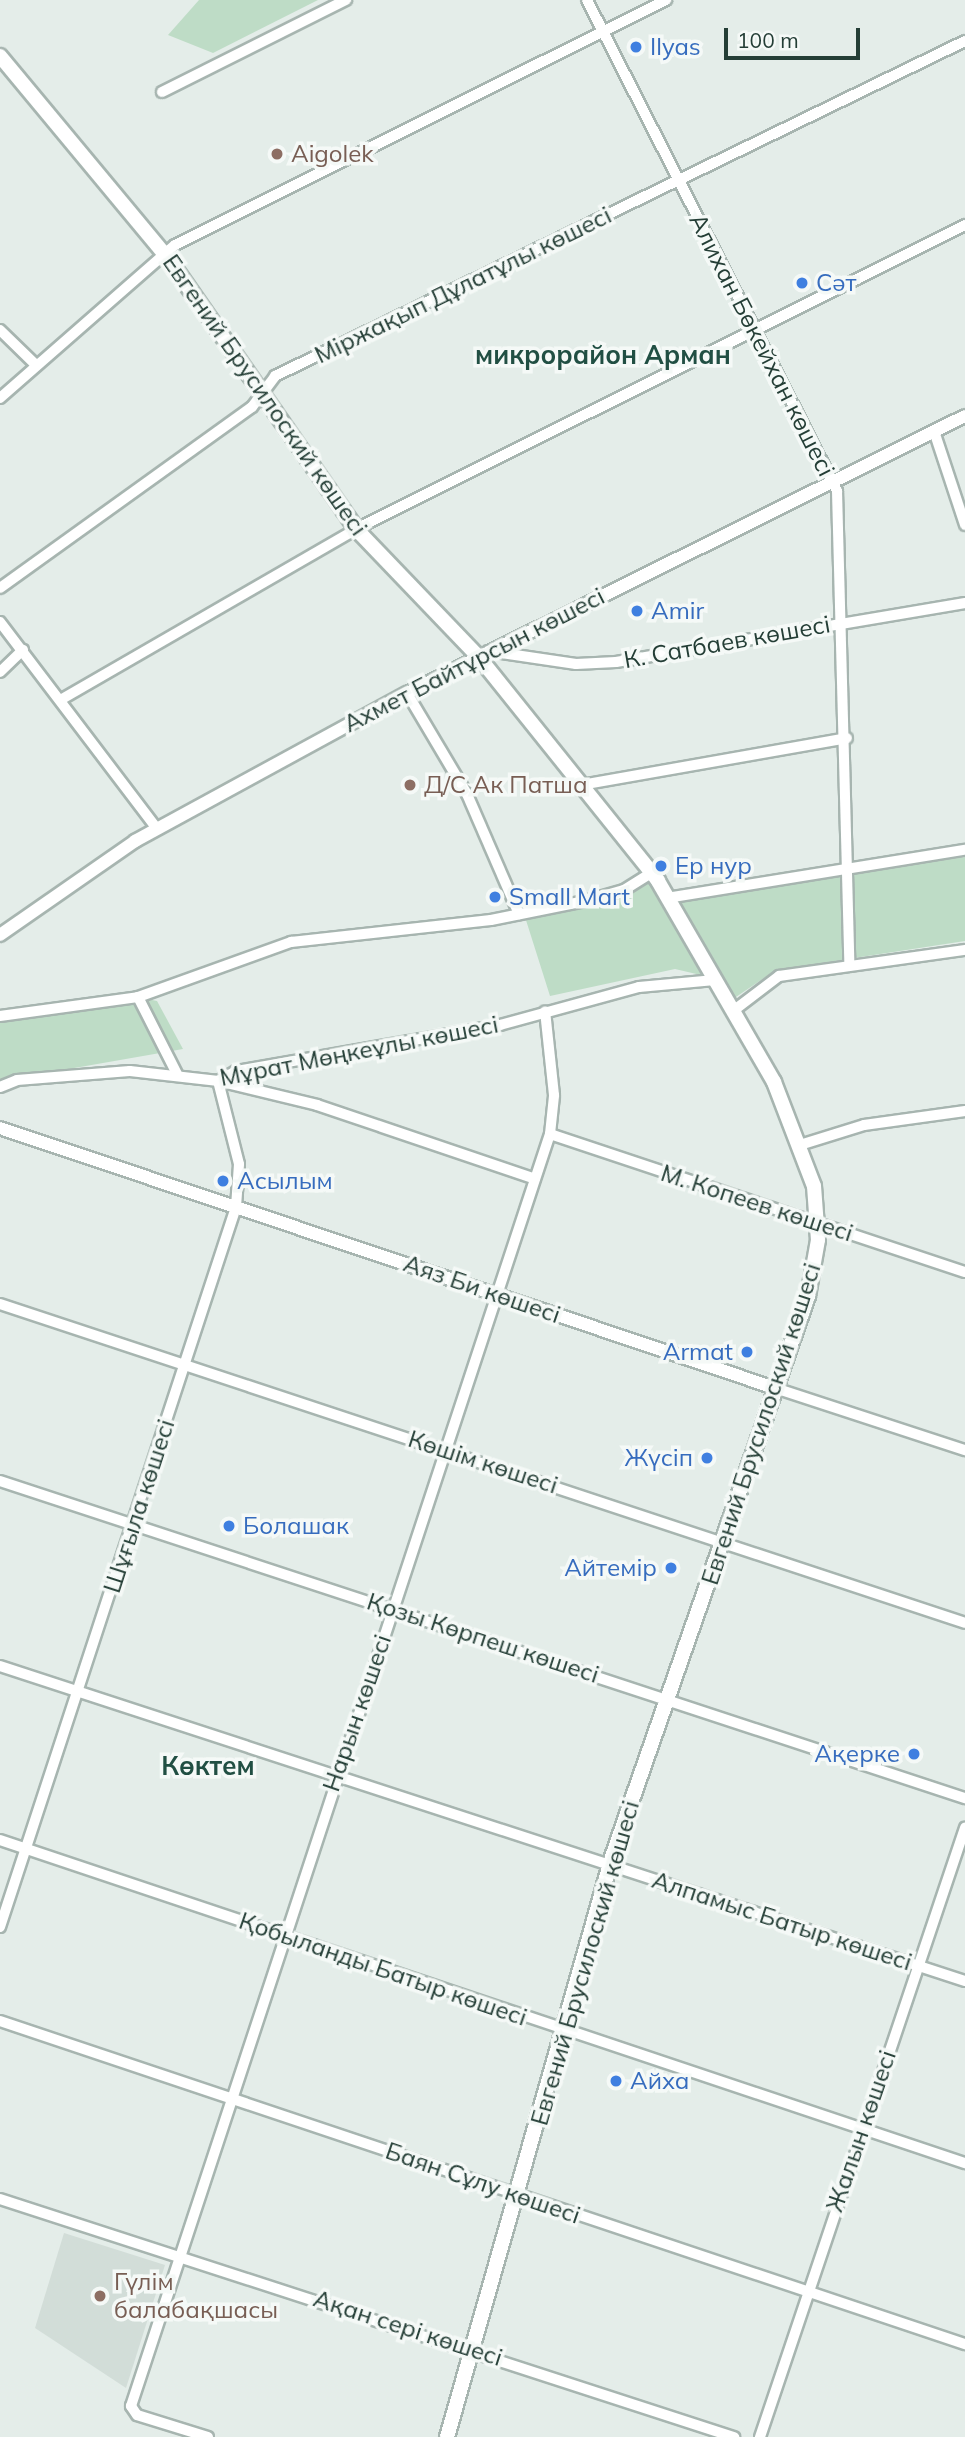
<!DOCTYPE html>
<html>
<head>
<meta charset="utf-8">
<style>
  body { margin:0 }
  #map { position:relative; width:965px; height:2437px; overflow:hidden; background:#e4ede9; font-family:Mulish,sans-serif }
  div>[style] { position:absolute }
  .built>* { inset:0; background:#d2ddd8 }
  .green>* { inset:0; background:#bedcc6 }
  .roads { filter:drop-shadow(2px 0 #a7b5b0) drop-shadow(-2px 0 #a7b5b0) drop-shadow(0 2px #a7b5b0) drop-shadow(0 -2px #a7b5b0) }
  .minor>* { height:10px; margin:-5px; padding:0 5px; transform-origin:5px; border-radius:5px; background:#fff }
  .tertiary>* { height:12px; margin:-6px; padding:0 6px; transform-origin:6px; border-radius:6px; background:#fff }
  .secondary>* { height:14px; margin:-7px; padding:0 7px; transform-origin:7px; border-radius:7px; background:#fff }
  .dots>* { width:19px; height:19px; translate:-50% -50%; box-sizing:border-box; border:4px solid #f5f9f7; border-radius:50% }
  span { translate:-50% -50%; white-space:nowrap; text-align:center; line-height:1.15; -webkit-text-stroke:7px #f5f9f7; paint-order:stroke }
  .shop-label { font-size:24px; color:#366cbe }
  .left { translate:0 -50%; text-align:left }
  .right { translate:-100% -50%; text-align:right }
  .education-label { font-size:24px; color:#785e54 }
  .street-label { font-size:24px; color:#243e36 }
  .neighbourhood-label { font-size:26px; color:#214f43; font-weight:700 }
  .scale { position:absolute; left:724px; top:28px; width:136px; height:32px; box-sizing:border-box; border:4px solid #243e36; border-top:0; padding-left:9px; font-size:21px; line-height:24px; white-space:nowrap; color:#243e36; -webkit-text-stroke:5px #f5f9f7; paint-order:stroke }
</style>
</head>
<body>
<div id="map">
  <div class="built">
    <i style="clip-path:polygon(64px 2233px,165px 2265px,126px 2388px,35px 2328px)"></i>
  </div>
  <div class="green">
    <i style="clip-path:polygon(199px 0,318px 0,213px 53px,168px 35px)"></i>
    <i style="clip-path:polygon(965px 857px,965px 941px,776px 970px,733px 999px,679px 903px,709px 892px)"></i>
    <i style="clip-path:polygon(649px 880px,705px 976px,675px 969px,550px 996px,525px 917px,627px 897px)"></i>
    <i style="clip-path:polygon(138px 997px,157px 1001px,183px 1049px,0 1081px,0 1016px)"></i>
  </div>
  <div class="roads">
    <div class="minor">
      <i style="left:587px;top:0;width:551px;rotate:63.02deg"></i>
      <i style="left:837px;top:491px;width:473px;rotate:88.5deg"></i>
      <i style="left:162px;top:92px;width:206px;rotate:-26.6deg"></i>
      <i style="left:0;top:330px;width:50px;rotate:44.2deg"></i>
      <i style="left:0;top:398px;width:232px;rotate:-41.2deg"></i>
      <i style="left:175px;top:245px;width:549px;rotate:-26.52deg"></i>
      <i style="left:934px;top:431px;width:99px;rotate:71.7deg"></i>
      <i style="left:0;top:588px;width:310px;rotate:-35.7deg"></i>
      <i style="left:252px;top:407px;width:39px;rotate:-53deg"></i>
      <i style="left:275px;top:376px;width:767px;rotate:-25.9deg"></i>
      <i style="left:0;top:622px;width:260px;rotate:52.8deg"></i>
      <i style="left:488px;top:651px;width:89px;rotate:8.4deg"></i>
      <i style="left:576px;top:664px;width:40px;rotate:-2.9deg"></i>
      <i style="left:616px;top:662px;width:354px;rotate:-9.6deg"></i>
      <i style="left:0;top:672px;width:32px;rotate:-44deg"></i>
      <i style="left:407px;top:693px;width:117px;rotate:59.3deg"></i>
      <i style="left:467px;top:794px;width:131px;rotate:66.6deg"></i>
      <i style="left:62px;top:699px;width:340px;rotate:-30deg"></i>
      <i style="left:356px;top:529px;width:681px;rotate:-26.53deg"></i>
      <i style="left:581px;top:785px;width:270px;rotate:-10deg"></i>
      <i style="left:667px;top:898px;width:302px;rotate:-9.2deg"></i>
      <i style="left:138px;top:997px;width:86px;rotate:63.1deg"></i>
      <i style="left:733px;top:1011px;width:58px;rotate:-37.3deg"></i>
      <i style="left:779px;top:976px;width:188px;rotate:-8deg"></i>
      <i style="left:0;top:1016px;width:139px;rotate:-7.8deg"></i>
      <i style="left:138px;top:997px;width:163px;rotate:-19.8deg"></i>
      <i style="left:291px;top:942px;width:201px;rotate:-6.3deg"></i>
      <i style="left:491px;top:920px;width:96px;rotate:-11.4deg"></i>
      <i style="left:585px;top:901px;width:41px;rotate:-15.8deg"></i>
      <i style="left:624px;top:890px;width:32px;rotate:-32deg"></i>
      <i style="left:0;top:1087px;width:18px;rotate:-22deg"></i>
      <i style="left:17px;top:1080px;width:113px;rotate:-4.6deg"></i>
      <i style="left:130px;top:1071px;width:89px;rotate:6.5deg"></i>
      <i style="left:218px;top:1081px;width:21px;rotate:-29deg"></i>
      <i style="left:236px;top:1071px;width:268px;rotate:-9.9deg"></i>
      <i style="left:500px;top:1025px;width:144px;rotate:-15.3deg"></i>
      <i style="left:639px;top:987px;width:76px;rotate:-5.3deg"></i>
      <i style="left:550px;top:1134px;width:437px;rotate:18.4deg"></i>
      <i style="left:803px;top:1144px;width:64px;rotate:-17.3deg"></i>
      <i style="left:864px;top:1125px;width:102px;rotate:-7.9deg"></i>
      <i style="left:0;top:1304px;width:1016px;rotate:18.29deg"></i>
      <i style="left:778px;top:1389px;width:197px;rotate:18.1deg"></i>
      <i style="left:0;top:1481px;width:1016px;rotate:18.19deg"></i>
      <i style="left:0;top:1666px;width:1015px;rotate:18.08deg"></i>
      <i style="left:0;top:1840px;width:1018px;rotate:18.51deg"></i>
      <i style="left:0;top:1927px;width:758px;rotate:-71.85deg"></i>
      <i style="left:236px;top:1207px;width:43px;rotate:-86deg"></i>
      <i style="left:239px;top:1164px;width:86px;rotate:-104.2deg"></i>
      <i style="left:218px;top:1081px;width:102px;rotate:13.6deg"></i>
      <i style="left:317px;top:1105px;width:230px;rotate:18.7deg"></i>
      <i style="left:0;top:2021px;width:1018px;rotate:18.51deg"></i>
      <i style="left:0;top:2199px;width:772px;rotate:17.97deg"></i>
      <i style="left:208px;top:2437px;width:74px;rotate:-162.8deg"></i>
      <i style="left:137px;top:2415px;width:11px;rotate:-124deg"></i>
      <i style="left:131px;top:2406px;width:1339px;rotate:-71.77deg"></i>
      <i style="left:550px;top:1134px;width:39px;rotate:-84deg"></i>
      <i style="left:554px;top:1095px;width:84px;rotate:-96.1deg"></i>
      <i style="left:760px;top:2437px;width:643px;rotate:-71.4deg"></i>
    </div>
    <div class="tertiary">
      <i style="left:0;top:935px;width:165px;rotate:-34.8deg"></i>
      <i style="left:135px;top:841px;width:310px;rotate:-28.6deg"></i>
      <i style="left:407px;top:693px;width:623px;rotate:-26.4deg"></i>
      <i style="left:0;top:1128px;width:821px;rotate:18.55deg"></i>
    </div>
    <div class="secondary">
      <i style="left:0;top:56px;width:266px;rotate:50.3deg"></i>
      <i style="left:170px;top:261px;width:326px;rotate:55.2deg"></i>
      <i style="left:356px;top:529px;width:176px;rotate:46.2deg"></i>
      <i style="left:478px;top:656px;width:288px;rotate:51.3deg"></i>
      <i style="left:658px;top:881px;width:232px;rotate:60deg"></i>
      <i style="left:774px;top:1082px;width:111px;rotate:69deg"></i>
      <i style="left:814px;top:1186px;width:54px;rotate:85.8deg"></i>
      <i style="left:818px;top:1240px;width:57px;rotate:100.1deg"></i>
      <i style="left:808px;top:1296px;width:594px;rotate:109.26deg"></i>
      <i style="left:612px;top:1857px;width:603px;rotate:105.88deg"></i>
    </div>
  </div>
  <div class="dots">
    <i style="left:636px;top:47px;background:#3f7fe0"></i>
    <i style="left:277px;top:154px;background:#8d6e63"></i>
    <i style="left:802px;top:283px;background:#3f7fe0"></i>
    <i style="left:637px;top:611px;background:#3f7fe0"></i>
    <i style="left:410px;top:785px;background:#8d6e63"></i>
    <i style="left:661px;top:866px;background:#3f7fe0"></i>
    <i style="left:495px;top:897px;background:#3f7fe0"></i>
    <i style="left:223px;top:1181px;background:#3f7fe0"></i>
    <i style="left:747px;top:1352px;background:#3f7fe0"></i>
    <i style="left:707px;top:1458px;background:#3f7fe0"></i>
    <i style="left:229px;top:1526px;background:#3f7fe0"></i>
    <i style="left:671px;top:1568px;background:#3f7fe0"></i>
    <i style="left:914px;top:1754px;background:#3f7fe0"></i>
    <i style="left:616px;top:2081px;background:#3f7fe0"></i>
    <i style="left:100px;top:2296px;background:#8d6e63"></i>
  </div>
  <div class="shop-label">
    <span class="left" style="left:650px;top:47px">Ilyas</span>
    <span class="left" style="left:816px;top:283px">Сәт</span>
    <span class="left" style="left:651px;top:611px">Amir</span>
    <span class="left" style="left:675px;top:866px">Ер нур</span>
    <span class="left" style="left:509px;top:897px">Small Mart</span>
    <span class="left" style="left:237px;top:1181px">Асылым</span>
    <span class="right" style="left:733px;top:1352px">Armat</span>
    <span class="right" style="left:693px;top:1458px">Жүсіп</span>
    <span class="left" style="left:243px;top:1526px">Болашак</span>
    <span class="right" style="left:657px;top:1568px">Айтемір</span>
    <span class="right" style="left:900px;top:1754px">Ақерке</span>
    <span class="left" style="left:630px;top:2081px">Айха</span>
  </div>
  <div class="education-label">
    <span class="left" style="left:291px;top:154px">Aigolek</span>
    <span class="left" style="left:424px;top:785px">Д/С Ак Патша</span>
    <span class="left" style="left:114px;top:2296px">Гүлім<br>балабақшасы</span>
  </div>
  <div class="street-label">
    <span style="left:463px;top:285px;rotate:-26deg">Міржақып Дұлатұлы көшесі</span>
    <span style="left:762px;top:345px;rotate:63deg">Алихан Бөкейхан көшесі</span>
    <span style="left:265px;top:395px;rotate:55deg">Евгений Брусилоский көшесі</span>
    <span style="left:727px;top:642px;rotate:-10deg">К. Сатбаев көшесі</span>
    <span style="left:474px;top:660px;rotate:-27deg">Ахмет Байтұрсын көшесі</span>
    <span style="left:359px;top:1051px;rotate:-11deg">Мұрат Мөңкеұлы көшесі</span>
    <span style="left:757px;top:1203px;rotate:18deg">М. Копеев көшесі</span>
    <span style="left:482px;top:1289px;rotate:19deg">Аяз Би көшесі</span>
    <span style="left:761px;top:1424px;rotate:-72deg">Евгений Брусилоский көшесі</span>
    <span style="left:483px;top:1462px;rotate:18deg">Көшім көшесі</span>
    <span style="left:139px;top:1506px;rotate:-72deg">Шұғыла көшесі</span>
    <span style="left:483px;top:1638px;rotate:18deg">Қозы Көрпеш көшесі</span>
    <span style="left:357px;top:1713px;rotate:-71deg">Нарын көшесі</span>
    <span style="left:782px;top:1921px;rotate:18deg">Алпамыс Батыр көшесі</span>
    <span style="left:585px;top:1963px;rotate:-74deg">Евгений Брусилоский көшесі</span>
    <span style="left:383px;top:1969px;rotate:19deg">Қобыланды Батыр көшесі</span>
    <span style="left:861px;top:2131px;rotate:-71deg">Жалын көшесі</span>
    <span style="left:483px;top:2183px;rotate:19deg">Баян Сұлу көшесі</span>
    <span style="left:408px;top:2328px;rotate:18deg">Ақан сері көшесі</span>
  </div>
  <div class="neighbourhood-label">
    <span style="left:603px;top:355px">микрорайон Арман</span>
    <span style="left:208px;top:1766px">Көктем</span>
  </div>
  <div class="scale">100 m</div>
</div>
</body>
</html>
